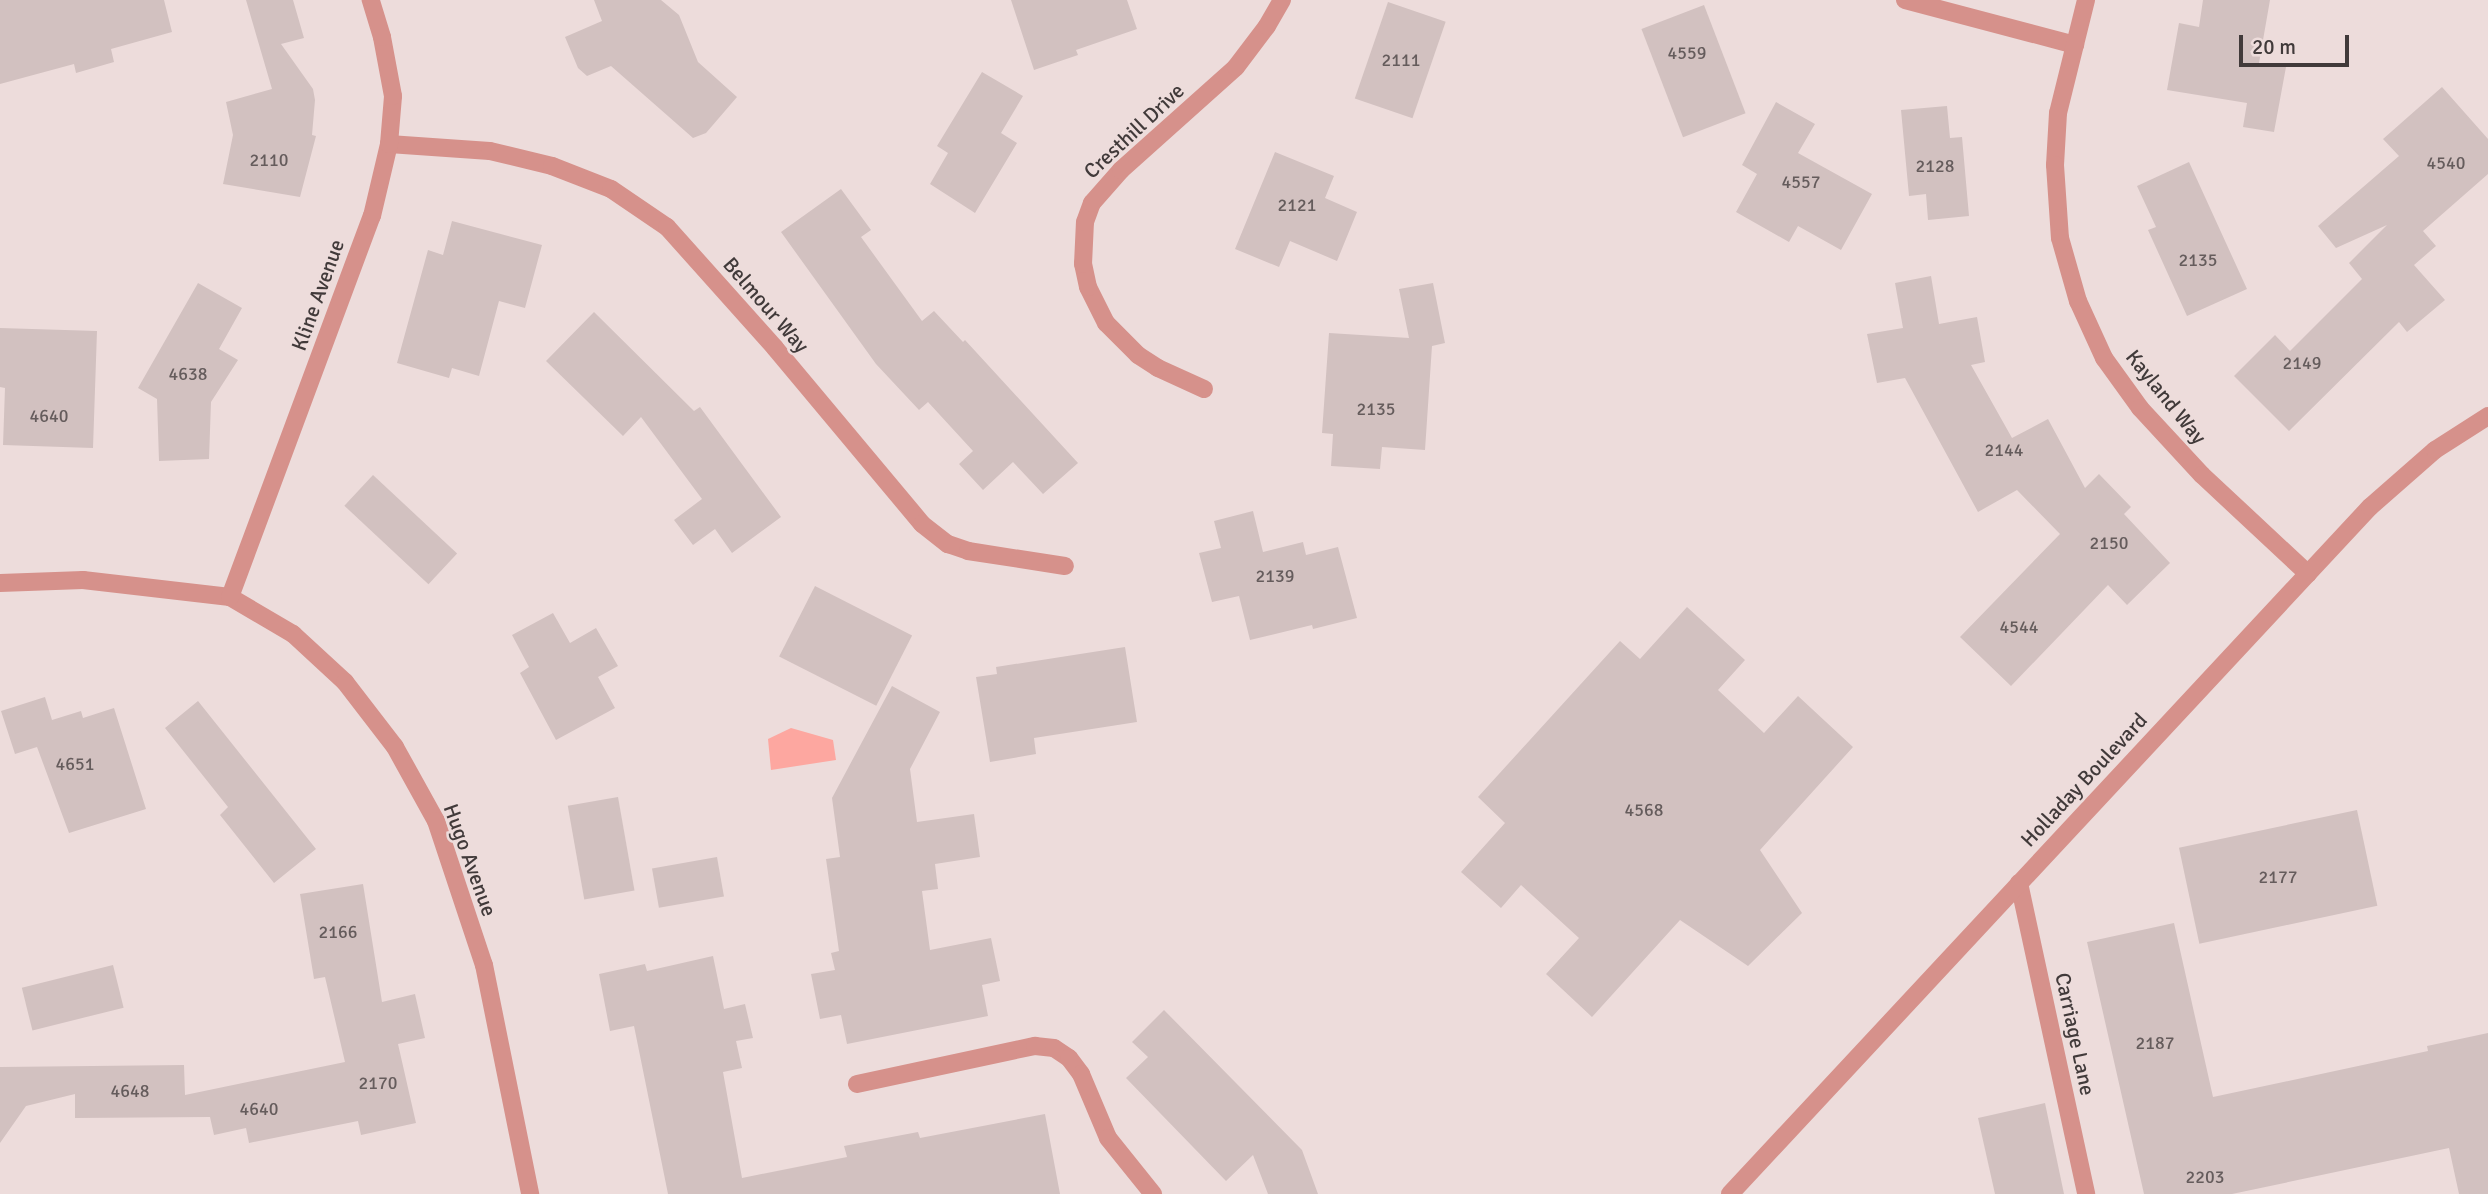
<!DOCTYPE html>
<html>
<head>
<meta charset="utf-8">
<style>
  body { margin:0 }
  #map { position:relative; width:2488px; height:1194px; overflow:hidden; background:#eddcdb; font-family:Signika,sans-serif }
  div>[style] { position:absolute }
  .water>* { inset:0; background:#fda7a0 }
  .building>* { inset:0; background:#d2c1c0; transform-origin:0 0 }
  .minor>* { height:18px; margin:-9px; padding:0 9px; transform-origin:9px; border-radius:9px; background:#d6918b }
  .tertiary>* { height:18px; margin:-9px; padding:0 9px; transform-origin:9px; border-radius:9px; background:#d6918b }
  span { translate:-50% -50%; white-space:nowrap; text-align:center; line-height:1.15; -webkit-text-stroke:5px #eddcdb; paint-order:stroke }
  .number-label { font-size:18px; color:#655c5c }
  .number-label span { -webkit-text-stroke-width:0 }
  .street-label { font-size:21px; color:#413a3a }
  .scale { position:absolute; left:2239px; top:35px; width:110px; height:32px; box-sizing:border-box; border:4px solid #413a3a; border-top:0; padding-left:9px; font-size:21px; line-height:24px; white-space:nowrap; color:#413a3a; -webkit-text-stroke:5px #eddcdb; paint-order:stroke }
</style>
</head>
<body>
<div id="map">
  <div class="water">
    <i style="clip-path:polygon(791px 728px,833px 740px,836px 760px,771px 770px,768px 739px)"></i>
  </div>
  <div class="building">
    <i style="clip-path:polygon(0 0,164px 0,172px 32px,111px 49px,114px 62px,76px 73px,74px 64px,0 84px)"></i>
    <i style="clip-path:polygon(246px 0,293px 0,304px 38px,281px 44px,313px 89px,315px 100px,312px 135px,316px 136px,300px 197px,223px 184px,233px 135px,226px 102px,272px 89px)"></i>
    <i style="clip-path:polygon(594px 0,661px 0,679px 15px,698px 62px,737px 97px,706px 133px,693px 138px,611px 66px,587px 76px,578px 68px,565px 37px,602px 21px)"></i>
    <i style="clip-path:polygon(1011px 0,1127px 0,1137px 29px,1076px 50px,1078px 55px,1034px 70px)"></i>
    <i style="clip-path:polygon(2203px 0,2270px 0,2259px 63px,2286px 67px,2274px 132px,2243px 127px,2247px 103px,2167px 90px,2179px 23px,2199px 27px)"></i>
    <i style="left:1388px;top:2px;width:61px;height:102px;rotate:19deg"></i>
    <i style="left:1704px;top:5px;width:116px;height:67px;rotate:69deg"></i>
    <i style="clip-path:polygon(982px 72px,1023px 96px,1001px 133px,1017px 143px,975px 213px,930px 184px,948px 153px,937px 146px)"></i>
    <i style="clip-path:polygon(2442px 87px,2488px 139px,2488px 174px,2423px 231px,2436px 246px,2414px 265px,2445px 300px,2407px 332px,2399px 322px,2289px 431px,2234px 376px,2275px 335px,2290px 351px,2362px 279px,2349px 263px,2387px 225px,2336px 248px,2318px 226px,2399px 156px,2383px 139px)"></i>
    <i style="clip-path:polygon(1776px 102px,1815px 124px,1798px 153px,1872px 194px,1841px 250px,1798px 226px,1789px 242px,1736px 212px,1757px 174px,1742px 165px)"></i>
    <i style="clip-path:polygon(1947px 106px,1950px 138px,1962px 137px,1969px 216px,1928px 220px,1926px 194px,1909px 196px,1901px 110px)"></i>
    <i style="clip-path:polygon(1275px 152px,1334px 176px,1325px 198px,1357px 212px,1337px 261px,1290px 241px,1279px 267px,1235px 249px)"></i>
    <i style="clip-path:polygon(2189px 162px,2247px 289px,2187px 316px,2148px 230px,2156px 227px,2137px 186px)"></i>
    <i style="clip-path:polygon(841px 189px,871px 230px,861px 237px,922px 321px,934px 311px,963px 342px,965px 340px,1078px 463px,1043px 494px,1013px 462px,983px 490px,959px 464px,973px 451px,928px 402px,919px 410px,876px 364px,781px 232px)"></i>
    <i style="clip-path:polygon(452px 221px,542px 245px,525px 308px,499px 301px,479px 376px,452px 368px,449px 378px,397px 363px,428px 250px,443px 255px)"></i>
    <i style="clip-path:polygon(1931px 276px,1939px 324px,1977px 317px,1985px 362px,1971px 365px,2012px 438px,2048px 419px,2085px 488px,2099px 474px,2131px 507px,2124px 514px,2170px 563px,2127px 605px,2108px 585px,2011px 686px,1960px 637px,2060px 534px,2017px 490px,1978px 512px,1905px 378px,1877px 383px,1867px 334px,1903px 328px,1895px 283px)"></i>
    <i style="clip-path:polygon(198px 283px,242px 308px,219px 349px,238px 360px,211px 402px,209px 459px,159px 461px,157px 399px,138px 388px)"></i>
    <i style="clip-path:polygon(1433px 283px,1445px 343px,1432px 346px,1425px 450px,1382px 447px,1380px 469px,1331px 466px,1333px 434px,1322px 433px,1329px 333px,1409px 338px,1399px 289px)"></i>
    <i style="clip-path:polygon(594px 312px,694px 411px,700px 407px,781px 517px,732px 553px,715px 529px,693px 545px,674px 520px,702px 499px,641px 417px,623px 436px,546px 361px)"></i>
    <i style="clip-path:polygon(0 328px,97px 331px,93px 448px,3px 445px,5px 388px,0 387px)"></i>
    <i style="left:373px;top:475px;width:115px;height:42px;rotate:43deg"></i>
    <i style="clip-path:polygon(1253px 511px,1263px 552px,1303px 542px,1306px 555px,1338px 547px,1357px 618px,1313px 629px,1312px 625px,1250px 640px,1239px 596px,1212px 602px,1199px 553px,1221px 548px,1214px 521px)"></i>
    <i style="left:815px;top:586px;width:109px;height:79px;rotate:27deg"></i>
    <i style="clip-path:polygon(1687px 607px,1745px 660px,1718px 690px,1764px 733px,1798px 696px,1853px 747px,1760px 850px,1802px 913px,1748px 966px,1680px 920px,1592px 1017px,1546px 974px,1579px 938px,1521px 885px,1501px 908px,1461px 872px,1505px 823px,1478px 797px,1620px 641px,1640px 659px)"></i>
    <i style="clip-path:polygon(553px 613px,570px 643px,596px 628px,618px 666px,598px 677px,615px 708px,556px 740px,520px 673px,529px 667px,512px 635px)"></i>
    <i style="clip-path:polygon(1125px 647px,1137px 722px,1034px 738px,1036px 754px,990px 762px,976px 677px,997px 674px,996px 667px)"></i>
    <i style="clip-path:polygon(892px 686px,940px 712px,910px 769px,917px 822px,974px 814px,980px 857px,935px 864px,938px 889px,922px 891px,930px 950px,991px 938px,1000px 981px,982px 985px,988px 1016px,847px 1044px,841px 1015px,820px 1019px,811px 974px,835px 970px,831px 953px,839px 951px,826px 859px,840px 857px,832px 798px)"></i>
    <i style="clip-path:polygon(45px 697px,52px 720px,81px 711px,83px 718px,114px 708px,146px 809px,69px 833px,37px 747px,15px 754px,1px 711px)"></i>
    <i style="clip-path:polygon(198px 701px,316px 849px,274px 883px,220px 815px,228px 807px,165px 728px)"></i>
    <i style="left:618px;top:797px;width:95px;height:51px;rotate:80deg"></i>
    <i style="left:2357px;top:810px;width:98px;height:182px;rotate:78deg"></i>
    <i style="left:717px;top:857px;width:40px;height:66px;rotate:80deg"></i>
    <i style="clip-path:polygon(363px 884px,382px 1002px,415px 994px,425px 1038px,398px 1044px,416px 1123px,361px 1135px,358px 1121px,249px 1143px,246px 1128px,214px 1135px,210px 1117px,75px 1118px,75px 1094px,26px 1106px,0 1143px,0 1067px,184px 1065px,185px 1095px,345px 1062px,325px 977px,314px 979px,300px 894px)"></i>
    <i style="clip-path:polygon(2174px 923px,2213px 1097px,2428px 1051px,2427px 1046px,2488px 1033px,2488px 1194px,2459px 1194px,2449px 1148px,2232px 1194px,2144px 1194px,2087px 942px)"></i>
    <i style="clip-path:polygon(713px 956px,724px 1009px,745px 1004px,753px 1038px,736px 1041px,742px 1068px,723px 1072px,742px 1178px,847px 1157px,844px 1146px,918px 1132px,920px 1138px,1045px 1114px,1060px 1194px,668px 1194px,634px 1026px,610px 1031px,599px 974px,645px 964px,647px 971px)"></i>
    <i style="left:113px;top:965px;width:44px;height:94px;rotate:76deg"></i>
    <i style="clip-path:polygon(1164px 1010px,1302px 1150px,1318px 1194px,1268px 1194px,1253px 1155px,1226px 1181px,1126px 1078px,1148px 1057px,1132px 1042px)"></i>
    <i style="clip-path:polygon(2045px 1103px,2064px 1194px,1995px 1194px,1978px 1118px)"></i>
  </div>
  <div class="minor">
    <i style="left:1905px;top:0;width:176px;rotate:14.8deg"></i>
    <i style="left:2086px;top:0;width:116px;rotate:103.9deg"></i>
    <i style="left:2058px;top:113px;width:52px;rotate:93.3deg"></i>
    <i style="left:2055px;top:165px;width:73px;rotate:86.1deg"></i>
    <i style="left:2060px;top:238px;width:66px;rotate:74.1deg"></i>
    <i style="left:2078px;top:301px;width:63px;rotate:65.5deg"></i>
    <i style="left:2104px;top:358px;width:62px;rotate:54.2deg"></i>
    <i style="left:2140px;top:408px;width:91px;rotate:47.2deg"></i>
    <i style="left:2202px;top:475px;width:145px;rotate:43deg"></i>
    <i style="left:389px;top:144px;width:101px;rotate:4deg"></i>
    <i style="left:490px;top:151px;width:64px;rotate:13.6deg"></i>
    <i style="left:552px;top:166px;width:63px;rotate:21.3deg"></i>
    <i style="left:611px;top:189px;width:68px;rotate:34.2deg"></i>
    <i style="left:667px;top:227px;width:162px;rotate:48.2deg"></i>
    <i style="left:775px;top:348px;width:229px;rotate:50.1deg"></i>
    <i style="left:922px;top:524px;width:33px;rotate:38deg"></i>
    <i style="left:948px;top:544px;width:21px;rotate:19deg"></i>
    <i style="left:968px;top:551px;width:98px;rotate:8.8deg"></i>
    <i style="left:1204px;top:389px;width:51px;rotate:-155.5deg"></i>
    <i style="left:1158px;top:368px;width:24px;rotate:-147deg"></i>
    <i style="left:1138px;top:355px;width:45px;rotate:-135deg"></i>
    <i style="left:1106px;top:323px;width:40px;rotate:-116.6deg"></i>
    <i style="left:1088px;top:287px;width:24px;rotate:-102deg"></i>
    <i style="left:1083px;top:264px;width:42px;rotate:-87.3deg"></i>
    <i style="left:1085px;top:222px;width:20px;rotate:-70deg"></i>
    <i style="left:1092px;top:203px;width:44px;rotate:-48.7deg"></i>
    <i style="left:1121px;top:170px;width:154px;rotate:-41.8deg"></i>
    <i style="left:1236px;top:67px;width:51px;rotate:-52.9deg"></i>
    <i style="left:1267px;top:26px;width:30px;rotate:-60deg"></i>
    <i style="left:0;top:583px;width:83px;rotate:-2.1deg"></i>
    <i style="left:83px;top:580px;width:148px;rotate:6.6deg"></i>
    <i style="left:230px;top:597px;width:73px;rotate:30.4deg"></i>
    <i style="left:293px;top:634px;width:71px;rotate:42.7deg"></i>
    <i style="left:345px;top:682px;width:82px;rotate:52.4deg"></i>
    <i style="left:395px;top:747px;width:85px;rotate:61deg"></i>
    <i style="left:436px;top:821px;width:152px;rotate:71.6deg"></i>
    <i style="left:484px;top:965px;width:234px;rotate:78.6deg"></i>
    <i style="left:230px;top:597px;width:407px;rotate:-69.6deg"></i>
    <i style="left:372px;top:216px;width:74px;rotate:-76.7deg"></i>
    <i style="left:389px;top:144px;width:48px;rotate:-85.2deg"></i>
    <i style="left:393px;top:96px;width:60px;rotate:-100.6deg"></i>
    <i style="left:382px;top:37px;width:39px;rotate:-107deg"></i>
    <i style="left:2019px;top:883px;width:318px;rotate:77.8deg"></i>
    <i style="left:857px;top:1084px;width:182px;rotate:-12.1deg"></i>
    <i style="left:1035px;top:1046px;width:19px;rotate:6deg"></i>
    <i style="left:1054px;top:1048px;width:18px;rotate:34deg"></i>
    <i style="left:1069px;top:1058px;width:20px;rotate:53deg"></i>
    <i style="left:1081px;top:1074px;width:69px;rotate:67.1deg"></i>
    <i style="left:1108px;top:1138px;width:72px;rotate:51.2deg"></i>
  </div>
  <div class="tertiary">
    <i style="left:1730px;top:1194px;width:939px;rotate:-47.03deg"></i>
    <i style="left:2370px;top:507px;width:86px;rotate:-41.2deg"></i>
    <i style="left:2435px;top:450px;width:63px;rotate:-32.7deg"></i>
  </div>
  <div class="number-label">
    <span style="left:1687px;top:53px">4559</span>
    <span style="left:1401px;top:60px">2111</span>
    <span style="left:269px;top:160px">2110</span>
    <span style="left:2446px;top:163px">4540</span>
    <span style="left:1935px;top:166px">2128</span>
    <span style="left:1801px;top:182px">4557</span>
    <span style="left:1297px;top:205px">2121</span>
    <span style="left:2198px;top:260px">2135</span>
    <span style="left:2302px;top:363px">2149</span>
    <span style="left:188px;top:374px">4638</span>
    <span style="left:1376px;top:409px">2135</span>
    <span style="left:49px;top:416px">4640</span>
    <span style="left:2004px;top:450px">2144</span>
    <span style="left:2109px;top:543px">2150</span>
    <span style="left:1275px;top:576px">2139</span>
    <span style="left:2019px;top:627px">4544</span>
    <span style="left:75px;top:764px">4651</span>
    <span style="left:1644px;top:810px">4568</span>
    <span style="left:2278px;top:877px">2177</span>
    <span style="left:338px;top:932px">2166</span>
    <span style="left:2155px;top:1043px">2187</span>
    <span style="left:378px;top:1083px">2170</span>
    <span style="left:130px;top:1091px">4648</span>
    <span style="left:259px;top:1109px">4640</span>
    <span style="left:2205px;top:1177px">2203</span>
  </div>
  <div class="street-label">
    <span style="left:1134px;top:131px;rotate:-43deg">Cresthill Drive</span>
    <span style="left:318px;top:295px;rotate:-70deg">Kline Avenue</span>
    <span style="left:766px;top:305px;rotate:49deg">Belmour Way</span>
    <span style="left:2166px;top:397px;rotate:51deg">Kayland Way</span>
    <span style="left:2084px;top:780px;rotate:-47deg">Holladay Boulevard</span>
    <span style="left:470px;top:860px;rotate:70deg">Hugo Avenue</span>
    <span style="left:2075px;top:1034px;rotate:78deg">Carriage Lane</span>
  </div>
  <div class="scale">20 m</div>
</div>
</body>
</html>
